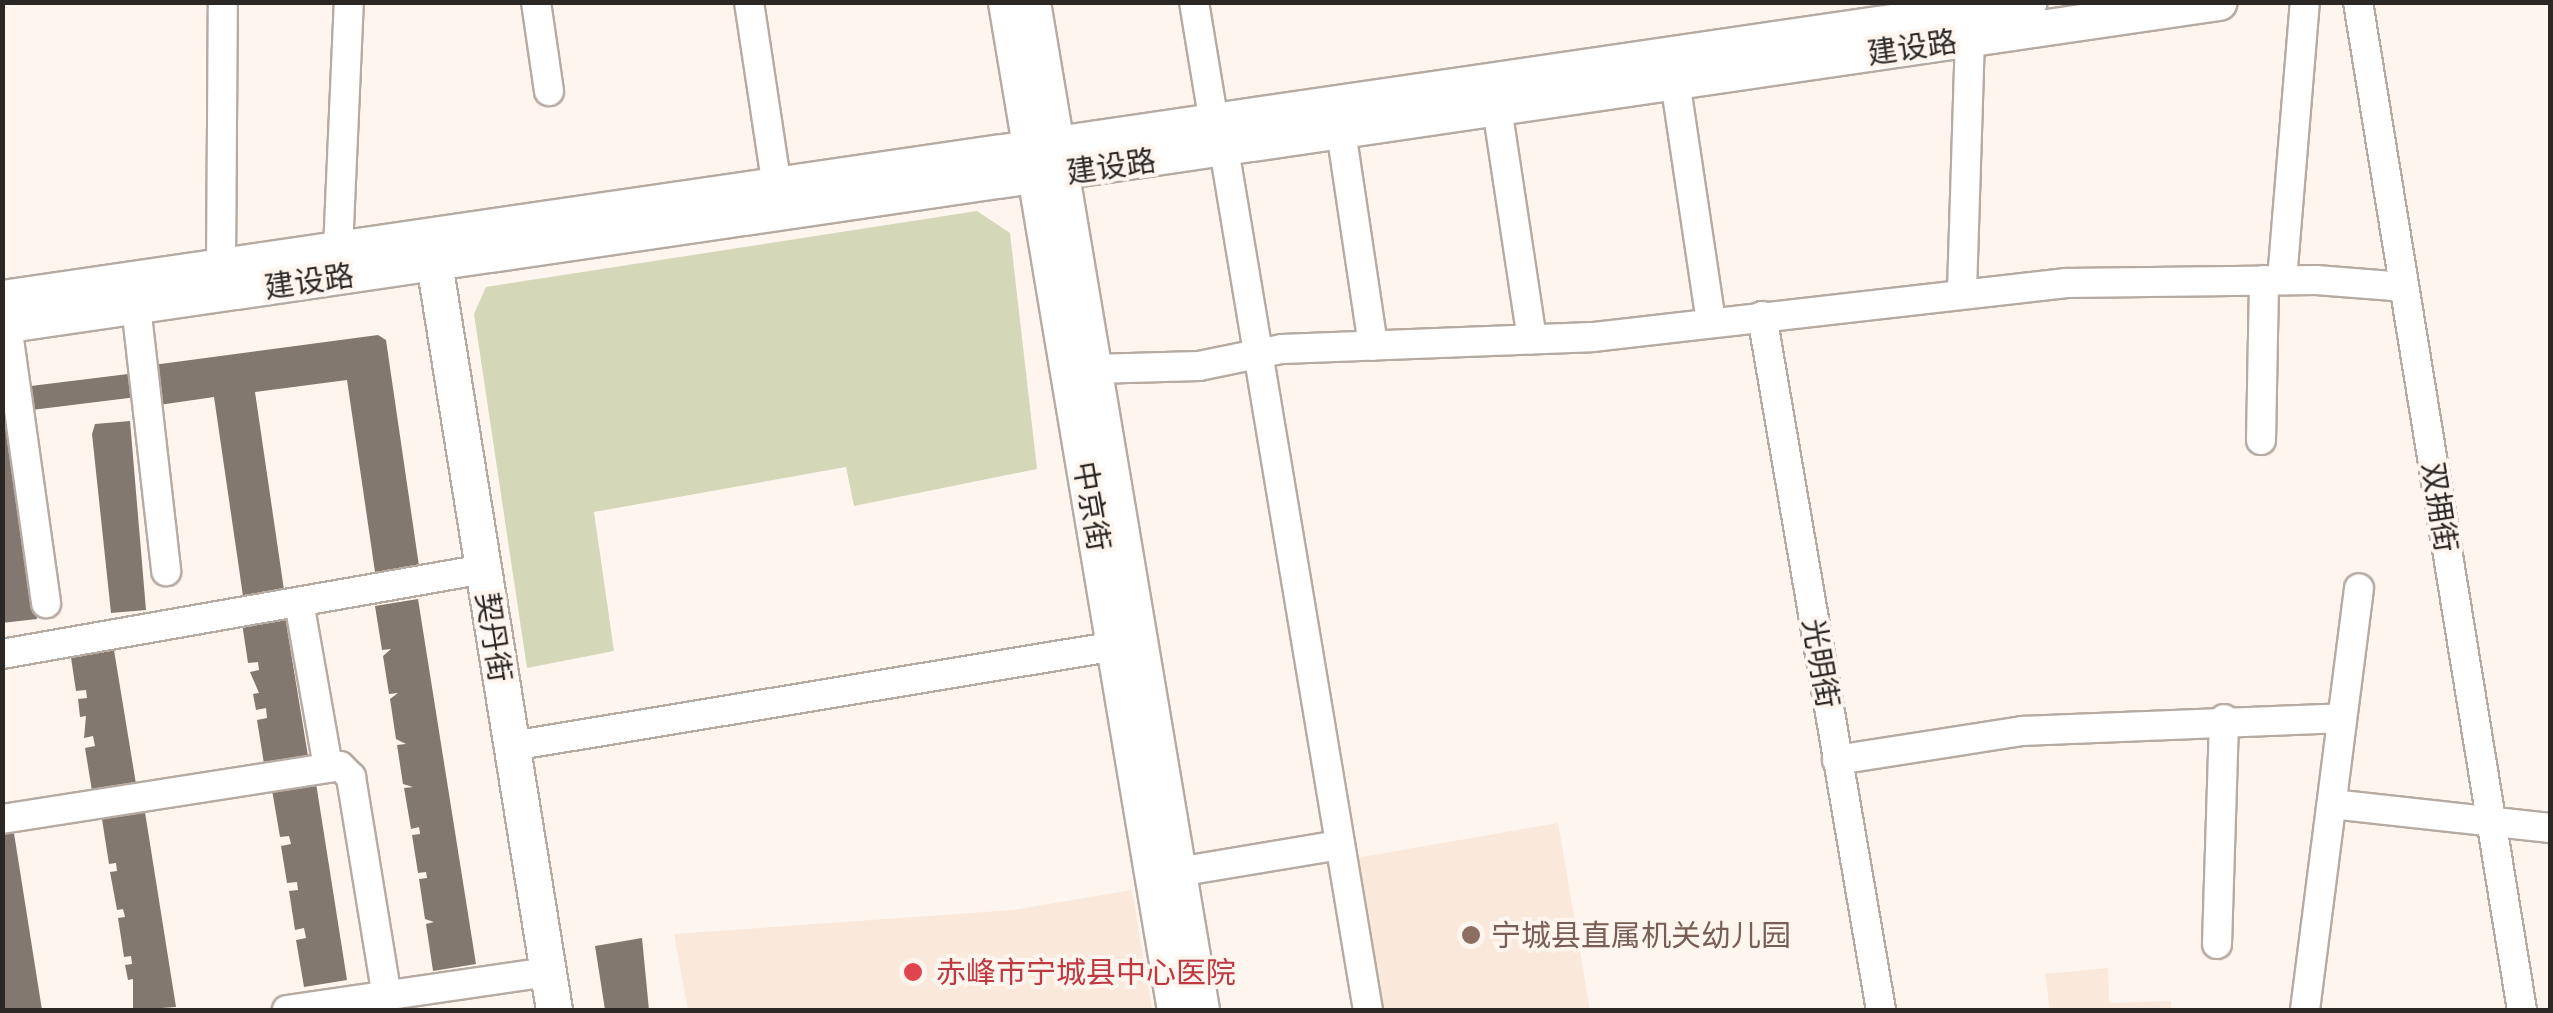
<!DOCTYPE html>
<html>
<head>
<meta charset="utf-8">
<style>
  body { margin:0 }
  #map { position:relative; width:2553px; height:1013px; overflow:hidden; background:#fef5ee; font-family:Ubuntu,"Noto Sans SC",sans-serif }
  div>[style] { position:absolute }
  .built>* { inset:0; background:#fae8db }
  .green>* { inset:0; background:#d4d8b9 }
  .building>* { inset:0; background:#827870; transform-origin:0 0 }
  .roads { filter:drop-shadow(2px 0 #b6aba3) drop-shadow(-2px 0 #b6aba3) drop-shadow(0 2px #b6aba3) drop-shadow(0 -2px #b6aba3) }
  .minor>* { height:28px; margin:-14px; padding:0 14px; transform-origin:14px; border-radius:14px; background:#fff }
  .major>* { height:35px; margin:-17.5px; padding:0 17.5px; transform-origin:17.5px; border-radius:17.5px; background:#fff }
  .dots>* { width:28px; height:28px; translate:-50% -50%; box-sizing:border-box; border:5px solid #fef5ee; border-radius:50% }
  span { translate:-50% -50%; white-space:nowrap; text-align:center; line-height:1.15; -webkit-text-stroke:8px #fef5ee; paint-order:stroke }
  .street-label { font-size:30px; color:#2b2724 }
  .education-label { font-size:30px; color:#785e54 }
  .left { translate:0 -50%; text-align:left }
  .health-label { font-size:30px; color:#be3a42 }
  .frame { position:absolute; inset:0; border:5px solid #2b2724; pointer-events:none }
</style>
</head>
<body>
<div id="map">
  <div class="built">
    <i style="clip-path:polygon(1558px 823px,1590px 1010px,1377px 1010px,1351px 859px)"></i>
    <i style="clip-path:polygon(1132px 890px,1152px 1010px,688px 1010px,674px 934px,1014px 910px)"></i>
    <i style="clip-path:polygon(2108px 968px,2109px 1003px,2171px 1001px,2171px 1010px,2050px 1010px,2045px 974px)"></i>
  </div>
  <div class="green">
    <i style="clip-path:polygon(977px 211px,1010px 233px,1037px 469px,854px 506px,846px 467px,594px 512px,614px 651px,527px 668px,474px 314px,486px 287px)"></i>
  </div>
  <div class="building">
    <i style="clip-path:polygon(378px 335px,386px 340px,419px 566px,375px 572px,347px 380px,255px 392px,284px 590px,243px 596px,214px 397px,159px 405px,153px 365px)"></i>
    <i style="left:136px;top:373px;width:24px;height:106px;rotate:83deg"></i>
    <i style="clip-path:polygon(11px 392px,37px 619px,2px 623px,2px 393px)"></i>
    <i style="clip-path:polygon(130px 421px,146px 610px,111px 613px,92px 434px,95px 424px)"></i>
    <i style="clip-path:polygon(418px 599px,476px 964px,433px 971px,426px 924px,434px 922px,425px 919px,419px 879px,427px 878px,426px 872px,418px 873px,412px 835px,420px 834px,419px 827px,411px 829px,404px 788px,413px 787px,403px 784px,397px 745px,406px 744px,396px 739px,390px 699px,398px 693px,389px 694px,383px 656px,391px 649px,382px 650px,375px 606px)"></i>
    <i style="clip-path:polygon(285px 616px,308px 756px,264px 764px,257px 720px,267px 718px,266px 708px,256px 710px,253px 694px,259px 693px,250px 672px,259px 670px,258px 662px,248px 663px,242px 623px)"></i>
    <i style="clip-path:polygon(113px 644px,136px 784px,92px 791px,85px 748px,95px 746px,93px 736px,84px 738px,86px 716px,80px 717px,78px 699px,87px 698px,86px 690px,76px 691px,70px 651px)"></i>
    <i style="clip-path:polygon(316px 783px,347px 980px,304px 987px,296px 940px,306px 938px,304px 928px,295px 930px,289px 891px,298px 890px,297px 882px,287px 883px,281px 846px,291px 844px,289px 836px,280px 837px,272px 790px)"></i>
    <i style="clip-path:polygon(144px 806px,176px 1007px,133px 1010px,133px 979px,128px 980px,125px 965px,132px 964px,131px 956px,124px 957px,118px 918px,125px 917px,123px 909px,117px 910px,110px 872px,117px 871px,116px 863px,109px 864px,101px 813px)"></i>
    <i style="clip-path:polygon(13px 827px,42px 1010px,2px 1010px,2px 829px)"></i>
    <i style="clip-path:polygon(642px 938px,649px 1010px,605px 1010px,595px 946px)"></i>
  </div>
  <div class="roads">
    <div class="minor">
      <i style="left:536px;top:2px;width:90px;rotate:81.7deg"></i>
      <i style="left:749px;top:2px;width:187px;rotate:81.4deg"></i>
      <i style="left:1194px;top:2px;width:123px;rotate:80.6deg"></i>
      <i style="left:2358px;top:2px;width:1021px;rotate:80.76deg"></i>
      <i style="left:1675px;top:81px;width:244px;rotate:81.5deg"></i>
      <i style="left:1497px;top:108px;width:234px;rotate:81.4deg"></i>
      <i style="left:1341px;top:131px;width:217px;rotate:81.5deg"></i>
      <i style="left:1224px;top:149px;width:873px;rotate:80.51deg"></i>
      <i style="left:338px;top:250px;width:248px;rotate:-87.5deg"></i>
      <i style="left:221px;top:267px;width:265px;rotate:-89.6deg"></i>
      <i style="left:2282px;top:280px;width:279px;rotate:-85.3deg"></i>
      <i style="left:1962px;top:291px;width:253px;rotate:-88.2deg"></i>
      <i style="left:136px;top:306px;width:267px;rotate:83.5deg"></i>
      <i style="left:1762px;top:316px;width:704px;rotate:80.27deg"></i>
      <i style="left:7px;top:325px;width:281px;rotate:82deg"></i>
      <i style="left:1094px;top:369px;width:105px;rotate:-1.6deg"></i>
      <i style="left:1199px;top:366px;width:85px;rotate:-11.6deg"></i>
      <i style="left:1282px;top:349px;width:311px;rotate:-2.2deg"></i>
      <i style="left:1593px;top:337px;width:476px;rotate:-6.5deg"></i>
      <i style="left:2066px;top:283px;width:250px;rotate:-0.7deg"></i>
      <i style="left:2316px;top:280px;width:88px;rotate:4.5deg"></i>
      <i style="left:2261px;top:440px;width:160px;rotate:-88.9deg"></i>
      <i style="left:299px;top:602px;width:167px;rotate:80deg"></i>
      <i style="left:2px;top:654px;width:489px;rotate:-10deg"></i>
      <i style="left:512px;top:746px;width:612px;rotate:-9.4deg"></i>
      <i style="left:1837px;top:760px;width:188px;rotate:-8.9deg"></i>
      <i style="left:2023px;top:731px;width:319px;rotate:-2.3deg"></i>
      <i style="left:2332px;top:804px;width:219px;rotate:6.3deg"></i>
      <i style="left:2px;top:819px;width:342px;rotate:-8.9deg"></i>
      <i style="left:340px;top:766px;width:16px;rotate:45deg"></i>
      <i style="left:351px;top:777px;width:222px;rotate:80.7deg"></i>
      <i style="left:1178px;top:872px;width:164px;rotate:-9.5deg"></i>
      <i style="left:2217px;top:944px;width:225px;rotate:-88.2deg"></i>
      <i style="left:287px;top:1010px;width:264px;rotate:-8.3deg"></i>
      <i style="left:2305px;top:1010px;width:425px;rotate:-82.7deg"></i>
    </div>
    <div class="major">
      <i style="left:1006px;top:2px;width:1022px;rotate:80.48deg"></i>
      <i style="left:1032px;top:2px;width:1022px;rotate:80.48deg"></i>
      <i style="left:434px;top:263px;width:757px;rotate:80.87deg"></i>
      <i style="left:2px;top:298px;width:2048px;rotate:-8.31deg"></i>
      <i style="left:2px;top:325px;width:2240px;rotate:-8.29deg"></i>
    </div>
  </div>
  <div class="dots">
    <i style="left:1471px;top:935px;background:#8d6e63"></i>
    <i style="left:913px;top:972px;background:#e0444e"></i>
  </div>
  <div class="street-label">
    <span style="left:1912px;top:47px;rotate:-8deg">建设路</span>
    <span style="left:1111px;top:166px;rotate:-8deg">建设路</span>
    <span style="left:309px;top:281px;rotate:-8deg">建设路</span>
    <span style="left:1092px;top:506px;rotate:80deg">中京街</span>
    <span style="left:2440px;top:507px;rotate:81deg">双拥街</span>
    <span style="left:494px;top:637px;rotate:81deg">契丹街</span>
    <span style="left:1821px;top:663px;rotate:80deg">光明街</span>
  </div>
  <div class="education-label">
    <span class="left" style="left:1491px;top:935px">宁城县直属机关幼儿园</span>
  </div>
  <div class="health-label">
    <span class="left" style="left:936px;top:972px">赤峰市宁城县中心医院</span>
  </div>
  <div class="frame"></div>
</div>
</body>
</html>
